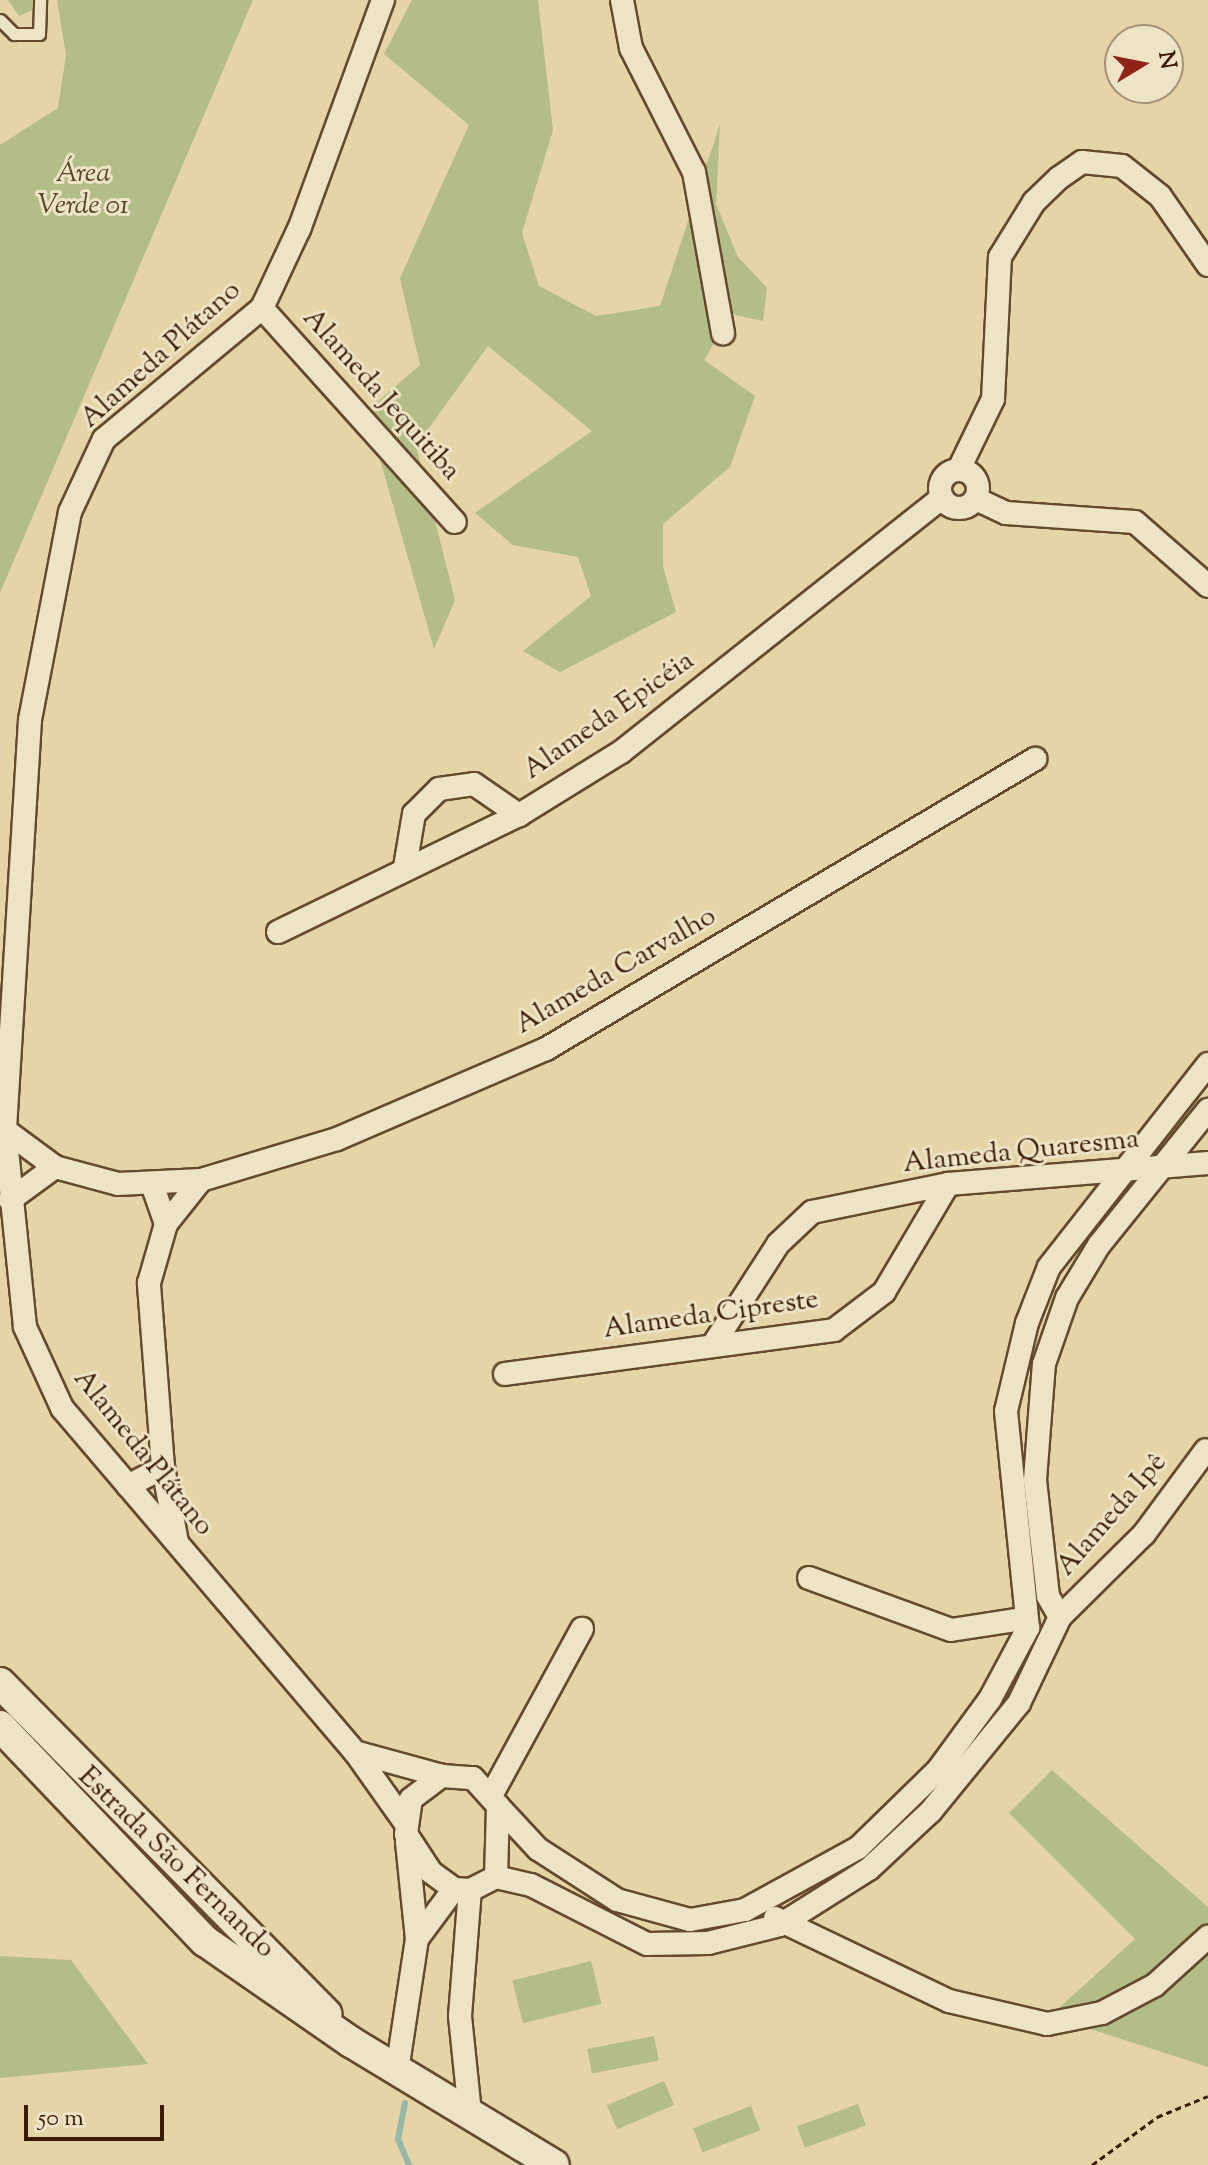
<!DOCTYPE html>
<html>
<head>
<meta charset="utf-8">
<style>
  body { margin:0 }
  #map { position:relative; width:1208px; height:2165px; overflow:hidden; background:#e4d4a6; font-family:"Sorts Mill Goudy",serif }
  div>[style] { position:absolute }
  .green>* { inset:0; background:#b3bd87; transform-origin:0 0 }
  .stream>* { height:6px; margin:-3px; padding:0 3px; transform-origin:3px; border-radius:3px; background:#95b8a8 }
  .path>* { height:3px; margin-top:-1.5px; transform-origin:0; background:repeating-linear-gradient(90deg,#3a1b05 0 6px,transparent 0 10px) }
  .roads { filter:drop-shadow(2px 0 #64492d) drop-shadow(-2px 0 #64492d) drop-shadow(0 2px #64492d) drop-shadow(0 -2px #64492d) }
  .lane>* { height:11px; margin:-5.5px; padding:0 5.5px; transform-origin:5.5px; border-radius:5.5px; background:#ede3c5 }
  .street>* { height:22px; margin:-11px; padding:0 11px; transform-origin:11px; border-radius:11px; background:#ede3c5 }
  .street>.ring { margin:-11px; padding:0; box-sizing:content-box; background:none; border:22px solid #ede3c5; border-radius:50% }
  .secondary>* { height:30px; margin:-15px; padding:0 15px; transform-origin:15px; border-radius:15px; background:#ede3c5 }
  span { translate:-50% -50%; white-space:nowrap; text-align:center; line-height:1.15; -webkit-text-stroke:6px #ede3c5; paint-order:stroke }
  .park-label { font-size:28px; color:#584426; font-style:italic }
  .street-label { font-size:28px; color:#3a1b05 }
  .north { position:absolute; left:1104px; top:24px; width:80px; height:80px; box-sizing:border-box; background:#ede3c5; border:2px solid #a59378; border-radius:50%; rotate:80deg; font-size:22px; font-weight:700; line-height:32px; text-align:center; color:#3a1b05 }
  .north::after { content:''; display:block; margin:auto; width:28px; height:36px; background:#8f2418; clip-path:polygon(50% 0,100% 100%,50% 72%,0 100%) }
  .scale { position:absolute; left:24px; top:2105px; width:140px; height:36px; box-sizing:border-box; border:4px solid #3a1b05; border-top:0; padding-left:10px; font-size:24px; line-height:28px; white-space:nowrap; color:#3a1b05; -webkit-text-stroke:6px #ede3c5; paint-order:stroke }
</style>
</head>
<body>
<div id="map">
  <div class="green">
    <i style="clip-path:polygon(8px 0,33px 0,35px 9px,19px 16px)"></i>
    <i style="clip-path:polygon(57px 0,253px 0,0 593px,0 145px,58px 108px,66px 55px)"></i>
    <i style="clip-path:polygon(412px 0,538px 0,553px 130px,522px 233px,539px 286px,596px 316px,660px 306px,720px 124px,716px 204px,738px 257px,767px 288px,763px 321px,731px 314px,704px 360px,755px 396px,730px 467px,663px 524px,663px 567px,676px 612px,560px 672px,523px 651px,591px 596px,578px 557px,513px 545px,475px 513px,592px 431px,488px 346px,416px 446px,455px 600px,434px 649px,373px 435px,375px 404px,420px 365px,400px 278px,469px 125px,384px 54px)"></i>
    <i style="clip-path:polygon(1052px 1770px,1208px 1907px,1208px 2067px,1050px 2016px,1135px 1939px,1009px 1813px)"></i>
    <i style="clip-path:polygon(0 1956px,71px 1960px,148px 2064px,0 2078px)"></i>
    <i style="left:591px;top:1961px;width:44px;height:81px;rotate:76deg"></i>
    <i style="left:654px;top:2036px;width:25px;height:68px;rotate:79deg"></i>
    <i style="left:664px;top:2081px;width:26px;height:62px;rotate:67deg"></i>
    <i style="left:858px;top:2104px;width:23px;height:65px;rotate:70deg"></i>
    <i style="left:751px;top:2106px;width:26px;height:62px;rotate:69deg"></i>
  </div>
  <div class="stream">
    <i style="left:405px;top:2103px;width:37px;rotate:101deg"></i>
    <i style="left:398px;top:2139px;width:28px;rotate:67deg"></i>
  </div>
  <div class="path">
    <i style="left:1092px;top:2165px;width:81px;rotate:-36.4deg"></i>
    <i style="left:1157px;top:2117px;width:55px;rotate:-22.4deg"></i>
  </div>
  <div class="roads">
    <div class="lane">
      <i style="left:0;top:20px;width:20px;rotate:45deg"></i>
      <i style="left:14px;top:34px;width:25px"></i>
      <i style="left:39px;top:34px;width:34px;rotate:-88deg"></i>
    </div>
    <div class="street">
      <i style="left:383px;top:0;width:244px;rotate:110.1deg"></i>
      <i style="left:299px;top:229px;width:87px;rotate:115.1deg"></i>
      <i style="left:262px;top:308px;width:205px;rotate:140.3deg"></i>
      <i style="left:104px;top:439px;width:81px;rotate:115deg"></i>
      <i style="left:70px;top:512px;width:212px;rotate:100.9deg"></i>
      <i style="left:30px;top:720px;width:411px;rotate:93.5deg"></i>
      <i style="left:5px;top:1130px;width:198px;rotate:84.2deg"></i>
      <i style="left:25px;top:1327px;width:89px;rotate:65.4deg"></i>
      <i style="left:62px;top:1408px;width:452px;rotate:49.6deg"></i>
      <i style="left:355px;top:1752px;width:85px;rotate:54.6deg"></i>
      <i style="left:622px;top:0;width:49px;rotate:79.4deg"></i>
      <i style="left:631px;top:48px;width:139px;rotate:63.1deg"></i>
      <i style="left:694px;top:172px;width:164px;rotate:79.8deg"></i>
      <i style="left:262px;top:308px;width:288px;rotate:48deg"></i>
      <i style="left:959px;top:469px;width:78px;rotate:-64.1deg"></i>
      <i style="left:993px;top:399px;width:142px;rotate:-87.2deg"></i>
      <i style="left:1000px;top:257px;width:65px;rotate:-58.3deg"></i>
      <i style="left:1034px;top:202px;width:35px;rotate:-44deg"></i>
      <i style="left:1059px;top:178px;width:28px;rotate:-35deg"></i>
      <i style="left:1082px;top:162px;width:40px;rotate:5.7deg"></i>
      <i style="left:1122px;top:166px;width:48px;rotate:38.3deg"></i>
      <i style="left:1160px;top:196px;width:84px;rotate:55.2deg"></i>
      <i class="ring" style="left:940px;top:470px;width:16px;height:16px"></i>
      <i style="left:976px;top:499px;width:33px;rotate:25deg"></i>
      <i style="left:1006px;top:513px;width:129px;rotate:4deg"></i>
      <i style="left:1135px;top:522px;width:97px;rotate:41.2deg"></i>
      <i style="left:405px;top:867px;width:54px;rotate:-80.4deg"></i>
      <i style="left:414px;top:814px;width:35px;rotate:-45deg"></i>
      <i style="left:439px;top:789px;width:35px;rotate:-8deg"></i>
      <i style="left:474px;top:784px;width:55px;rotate:34.6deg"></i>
      <i style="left:278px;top:932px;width:268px;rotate:-25.9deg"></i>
      <i style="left:519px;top:815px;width:120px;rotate:-31.7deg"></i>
      <i style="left:621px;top:752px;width:409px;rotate:-38.4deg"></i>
      <i style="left:5px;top:1130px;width:62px;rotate:36.5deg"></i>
      <i style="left:55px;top:1167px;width:65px;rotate:15.1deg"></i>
      <i style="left:118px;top:1184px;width:83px;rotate:-2.8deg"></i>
      <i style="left:201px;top:1180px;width:142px;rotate:-16.8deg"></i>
      <i style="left:337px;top:1139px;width:228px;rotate:-23.3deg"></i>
      <i style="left:546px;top:1049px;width:569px;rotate:-30.67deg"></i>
      <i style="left:152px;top:1184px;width:42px;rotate:70.7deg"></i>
      <i style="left:10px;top:1200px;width:56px;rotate:-36.3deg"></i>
      <i style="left:713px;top:1345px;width:120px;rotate:-57.2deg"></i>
      <i style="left:778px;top:1244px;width:47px;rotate:-43.3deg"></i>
      <i style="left:812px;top:1212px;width:139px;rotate:-11.6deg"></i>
      <i style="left:948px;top:1184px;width:261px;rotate:-4.6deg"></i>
      <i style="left:505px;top:1374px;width:332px;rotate:-7.6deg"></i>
      <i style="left:834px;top:1330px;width:63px;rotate:-37.2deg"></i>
      <i style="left:884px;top:1292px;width:126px;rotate:-59.3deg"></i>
      <i style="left:128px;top:1486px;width:40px;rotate:-28deg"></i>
      <i style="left:177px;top:1542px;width:76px;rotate:-100.6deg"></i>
      <i style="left:163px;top:1467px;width:185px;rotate:-94.4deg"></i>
      <i style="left:149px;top:1283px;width:61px;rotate:-73.9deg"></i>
      <i style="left:166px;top:1224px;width:56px;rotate:-51.5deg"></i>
      <i style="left:809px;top:1578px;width:151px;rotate:20.1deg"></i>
      <i style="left:951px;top:1630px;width:73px;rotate:-8.7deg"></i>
      <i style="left:1060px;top:1617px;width:118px;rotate:-44.7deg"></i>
      <i style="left:1144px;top:1534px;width:104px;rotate:-53.6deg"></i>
      <i style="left:1028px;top:1628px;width:218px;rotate:-95.8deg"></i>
      <i style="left:1006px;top:1411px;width:90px;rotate:-76.6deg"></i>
      <i style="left:1027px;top:1323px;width:60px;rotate:-68.6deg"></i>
      <i style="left:1049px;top:1267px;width:258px;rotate:-51.9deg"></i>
      <i style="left:355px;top:1752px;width:90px;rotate:15.4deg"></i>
      <i style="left:442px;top:1776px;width:31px;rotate:4deg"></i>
      <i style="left:473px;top:1778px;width:38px;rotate:48deg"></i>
      <i style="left:498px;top:1806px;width:71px;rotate:91.6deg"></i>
      <i style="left:496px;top:1877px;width:29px;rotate:153deg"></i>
      <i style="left:470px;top:1890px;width:16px;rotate:-176deg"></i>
      <i style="left:454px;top:1889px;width:29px;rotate:-144deg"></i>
      <i style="left:431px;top:1872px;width:45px;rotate:-123.3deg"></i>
      <i style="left:406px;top:1834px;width:35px;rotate:-82deg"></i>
      <i style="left:411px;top:1799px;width:39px;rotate:-37deg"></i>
      <i style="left:493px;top:1792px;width:186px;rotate:-61.4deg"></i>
      <i style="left:498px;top:1806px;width:59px;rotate:47.1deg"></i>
      <i style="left:538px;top:1849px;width:94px;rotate:32.8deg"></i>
      <i style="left:617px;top:1900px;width:76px;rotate:15.3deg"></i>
      <i style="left:690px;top:1920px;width:56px;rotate:-10.3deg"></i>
      <i style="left:745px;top:1910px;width:129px;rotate:-28.8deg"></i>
      <i style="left:858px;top:1848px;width:112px;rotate:-44.3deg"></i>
      <i style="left:938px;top:1770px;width:88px;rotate:-53.8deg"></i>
      <i style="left:990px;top:1699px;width:81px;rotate:-61.8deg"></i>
      <i style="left:496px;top:1877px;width:36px;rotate:13deg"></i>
      <i style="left:531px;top:1885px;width:130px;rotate:27deg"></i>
      <i style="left:647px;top:1944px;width:61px;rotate:-0.9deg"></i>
      <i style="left:708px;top:1943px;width:74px;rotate:-14deg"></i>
      <i style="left:780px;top:1925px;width:105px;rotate:-32.2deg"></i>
      <i style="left:869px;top:1869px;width:85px;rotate:-43.1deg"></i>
      <i style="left:931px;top:1811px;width:139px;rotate:-50.8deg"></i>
      <i style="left:1019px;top:1703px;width:95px;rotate:-64.5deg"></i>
      <i style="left:1060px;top:1617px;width:24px;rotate:-120deg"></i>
      <i style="left:1048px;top:1596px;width:117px;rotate:-96.4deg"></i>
      <i style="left:1035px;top:1480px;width:116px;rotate:-85.6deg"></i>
      <i style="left:1044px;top:1364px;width:70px;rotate:-70.8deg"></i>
      <i style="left:1067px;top:1298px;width:62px;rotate:-58.9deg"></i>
      <i style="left:1099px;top:1245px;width:174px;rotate:-51.1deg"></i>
      <i style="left:775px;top:1918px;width:193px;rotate:25.5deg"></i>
      <i style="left:949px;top:2001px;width:101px;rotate:13.2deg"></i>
      <i style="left:1047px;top:2024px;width:56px;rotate:-11.3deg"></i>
      <i style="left:1102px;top:2013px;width:60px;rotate:-27.8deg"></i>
      <i style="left:1155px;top:1985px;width:72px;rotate:-42.2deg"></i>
      <i style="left:417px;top:1939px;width:62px;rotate:-53.5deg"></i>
      <i style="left:397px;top:2071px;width:134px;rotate:-81.4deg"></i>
      <i style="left:417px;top:1939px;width:98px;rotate:-95.9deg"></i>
      <i style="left:470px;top:2113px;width:98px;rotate:-95.9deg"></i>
      <i style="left:460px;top:2016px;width:126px;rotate:-85.5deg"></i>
    </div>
    <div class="secondary">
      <i style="left:0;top:1683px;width:465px;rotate:45.4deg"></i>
      <i style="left:0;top:1726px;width:297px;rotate:46.4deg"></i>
      <i style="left:205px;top:1941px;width:178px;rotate:34.7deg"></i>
      <i style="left:351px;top:2042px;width:237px;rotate:31.2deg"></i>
    </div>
  </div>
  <div class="park-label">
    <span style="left:83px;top:190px">Área<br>Verde 01</span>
  </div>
  <div class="street-label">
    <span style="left:161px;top:355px;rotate:-42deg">Alameda Plátano</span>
    <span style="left:381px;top:395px;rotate:48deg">Alameda Jequitiba</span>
    <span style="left:609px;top:716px;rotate:-35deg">Alameda Epicéia</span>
    <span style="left:616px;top:971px;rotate:-30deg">Alameda Carvalho</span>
    <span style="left:1021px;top:1152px;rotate:-6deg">Alameda Quaresma</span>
    <span style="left:711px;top:1315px;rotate:-8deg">Alameda Cipreste</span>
    <span style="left:143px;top:1453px;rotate:51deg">Alameda Plátano</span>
    <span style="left:1112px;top:1515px;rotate:-49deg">Alameda Ipê</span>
    <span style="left:176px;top:1863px;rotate:44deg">Estrada São Fernando</span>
  </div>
  <div class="north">N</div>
  <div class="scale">50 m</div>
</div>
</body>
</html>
